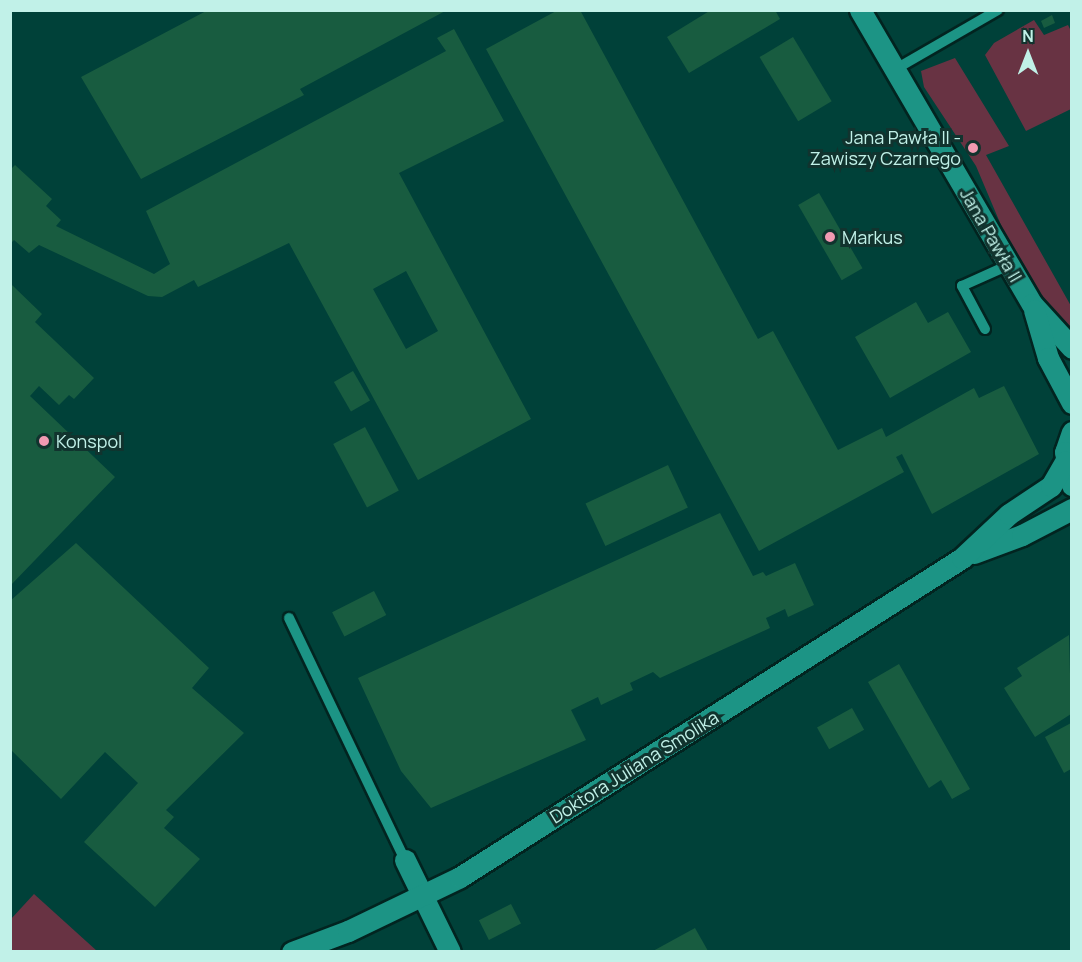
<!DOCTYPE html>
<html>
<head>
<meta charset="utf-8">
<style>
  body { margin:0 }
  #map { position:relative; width:1082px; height:962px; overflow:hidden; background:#004139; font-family:Manrope,sans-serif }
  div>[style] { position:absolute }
  .green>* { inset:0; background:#683343 }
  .building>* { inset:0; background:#185c40; transform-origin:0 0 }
  .roads { filter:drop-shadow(2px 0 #022420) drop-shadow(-2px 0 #022420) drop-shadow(0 2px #022420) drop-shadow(0 -2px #022420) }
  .lane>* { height:10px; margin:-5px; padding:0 5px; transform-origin:5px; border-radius:5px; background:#1c9485 }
  .street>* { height:21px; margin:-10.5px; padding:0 10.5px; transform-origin:10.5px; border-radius:10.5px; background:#1c9485 }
  .dots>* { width:16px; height:16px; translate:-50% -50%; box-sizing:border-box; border:3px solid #11332e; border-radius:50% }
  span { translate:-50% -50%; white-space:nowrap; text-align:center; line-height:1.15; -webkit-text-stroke:6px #11332e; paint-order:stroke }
  .poi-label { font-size:18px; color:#c1f1e8 }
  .right { translate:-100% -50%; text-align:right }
  .left { translate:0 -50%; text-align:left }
  .street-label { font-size:18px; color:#c1f1e8 }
  .frame { position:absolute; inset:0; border:12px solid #c1f1e8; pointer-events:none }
  .north { position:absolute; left:998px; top:24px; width:60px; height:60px; -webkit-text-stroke:4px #11332e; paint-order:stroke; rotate:0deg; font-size:16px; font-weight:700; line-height:24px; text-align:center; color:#c1f1e8 }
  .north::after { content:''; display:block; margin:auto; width:21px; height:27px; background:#c1f1e8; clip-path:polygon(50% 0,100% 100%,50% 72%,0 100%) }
</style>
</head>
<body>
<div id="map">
  <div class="green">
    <i style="clip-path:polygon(1034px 20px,1044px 35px,1068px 25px,1071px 31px,1071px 109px,1026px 131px,985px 55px,994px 43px)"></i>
    <i style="clip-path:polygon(955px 58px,1009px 146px,986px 155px,1071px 306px,1071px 346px,1009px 244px,976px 166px,924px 87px,921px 71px)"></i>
    <i style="clip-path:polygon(34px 894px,97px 951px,11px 951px,11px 919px)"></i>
  </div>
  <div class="building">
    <i style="clip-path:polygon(208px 10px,256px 11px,447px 10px,300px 89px,304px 95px,141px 179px,81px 77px)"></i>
    <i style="clip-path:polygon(558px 10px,580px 10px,758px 339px,773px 331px,838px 450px,882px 428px,886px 437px,974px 388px,979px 398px,1004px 386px,1039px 454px,932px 514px,902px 454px,896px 457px,904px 472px,759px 551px,486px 49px)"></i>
    <i style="clip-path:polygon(711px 10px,775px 10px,780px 19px,689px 73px,667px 37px)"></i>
    <i style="clip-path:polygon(1052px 15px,1055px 23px,1044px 28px,1041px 21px)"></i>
    <i style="clip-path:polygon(evenodd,454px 29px,504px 121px,399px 173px,531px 419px,418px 480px,289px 243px,198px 287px,194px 280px,162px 297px,148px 296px,39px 245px,29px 253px,14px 240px,10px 244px,10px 170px,15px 165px,52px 199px,46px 206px,61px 220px,56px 226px,154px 274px,170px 264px,146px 211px,446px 51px,437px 38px,454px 29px,406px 271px,438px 331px,406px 349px,373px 289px,406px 271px)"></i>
    <i style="left:793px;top:37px;width:75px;height:39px;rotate:59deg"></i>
    <i style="left:819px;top:193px;width:87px;height:24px;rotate:60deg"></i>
    <i style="clip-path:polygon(12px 285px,42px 314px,35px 322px,94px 378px,74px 399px,69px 395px,59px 405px,39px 386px,30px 396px,115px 477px,10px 586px)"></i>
    <i style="clip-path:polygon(916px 302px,928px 323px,948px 312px,971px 352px,890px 398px,855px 337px)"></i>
    <i style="left:353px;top:371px;width:34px;height:22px;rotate:60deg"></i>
    <i style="left:365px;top:427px;width:72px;height:36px;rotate:62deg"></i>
    <i style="left:668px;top:465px;width:47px;height:91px;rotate:65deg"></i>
    <i style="clip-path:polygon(720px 513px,753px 576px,763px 572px,766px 576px,795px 563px,814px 605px,788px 617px,785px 609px,766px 618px,770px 628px,660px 678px,653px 672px,630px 683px,633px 690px,601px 705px,598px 697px,571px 710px,586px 740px,431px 808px,401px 771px,358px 678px)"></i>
    <i style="clip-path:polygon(76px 543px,209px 668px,192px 688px,244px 733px,166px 810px,174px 817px,164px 828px,200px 859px,155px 907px,84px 842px,138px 783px,105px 752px,61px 799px,10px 749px,10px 601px)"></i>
    <i style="left:374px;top:591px;width:27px;height:47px;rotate:63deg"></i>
    <i style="clip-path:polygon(1069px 635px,1071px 714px,1035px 737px,1004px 688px,1022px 676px,1017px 668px)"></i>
    <i style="clip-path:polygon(899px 664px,970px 789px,952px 799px,941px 780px,929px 788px,868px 682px)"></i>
    <i style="left:852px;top:708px;width:25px;height:40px;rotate:61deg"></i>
    <i style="clip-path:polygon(1071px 723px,1071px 769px,1064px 773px,1045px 737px)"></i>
    <i style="left:511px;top:904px;width:22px;height:36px;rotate:63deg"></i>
    <i style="clip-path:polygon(695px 928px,708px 951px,653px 951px)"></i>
  </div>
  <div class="roads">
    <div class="lane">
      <i style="left:894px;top:70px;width:120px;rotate:-30deg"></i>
      <i style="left:985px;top:329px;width:49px;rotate:-118.1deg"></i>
      <i style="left:962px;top:286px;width:51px;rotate:-24.1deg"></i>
      <i style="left:289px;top:618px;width:268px;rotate:64.4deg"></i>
    </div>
    <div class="street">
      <i style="left:860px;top:10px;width:341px;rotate:59.7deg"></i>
      <i style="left:1032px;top:304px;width:59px;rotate:47.7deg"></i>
      <i style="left:1034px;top:310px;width:50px;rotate:73.7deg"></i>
      <i style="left:1048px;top:358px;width:51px;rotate:61.9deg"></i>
      <i style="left:1072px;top:432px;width:21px;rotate:109deg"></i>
      <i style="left:1065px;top:452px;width:34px;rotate:78deg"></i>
      <i style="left:974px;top:553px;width:51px;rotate:-20.6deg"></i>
      <i style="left:1022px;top:535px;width:56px;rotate:-27.5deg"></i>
      <i style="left:405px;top:860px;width:102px;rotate:63.9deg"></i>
      <i style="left:292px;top:952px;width:60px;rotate:-20.6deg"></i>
      <i style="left:348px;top:931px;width:124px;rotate:-25.7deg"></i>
      <i style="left:460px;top:877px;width:595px;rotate:-32.43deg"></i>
      <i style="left:962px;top:558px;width:64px;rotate:-43.1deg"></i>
      <i style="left:1009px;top:514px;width:50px;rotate:-33.7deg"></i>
      <i style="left:1051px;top:486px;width:28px;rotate:-60deg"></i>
    </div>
  </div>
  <div class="dots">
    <i style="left:973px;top:148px;background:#f19ab2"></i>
    <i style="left:830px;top:237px;background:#f19ab2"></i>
    <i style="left:44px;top:441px;background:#f19ab2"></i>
  </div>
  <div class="poi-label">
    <span class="right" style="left:961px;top:148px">Jana Pawła II -<br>Zawiszy Czarnego</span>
    <span class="left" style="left:842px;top:237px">Markus</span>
    <span class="left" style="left:56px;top:441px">Konspol</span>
  </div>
  <div class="street-label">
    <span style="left:991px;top:235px;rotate:60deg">Jana Pawła II</span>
    <span style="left:634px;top:767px;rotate:-32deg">Doktora Juliana Smolika</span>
  </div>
  <div class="frame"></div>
  <div class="north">N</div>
</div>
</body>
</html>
